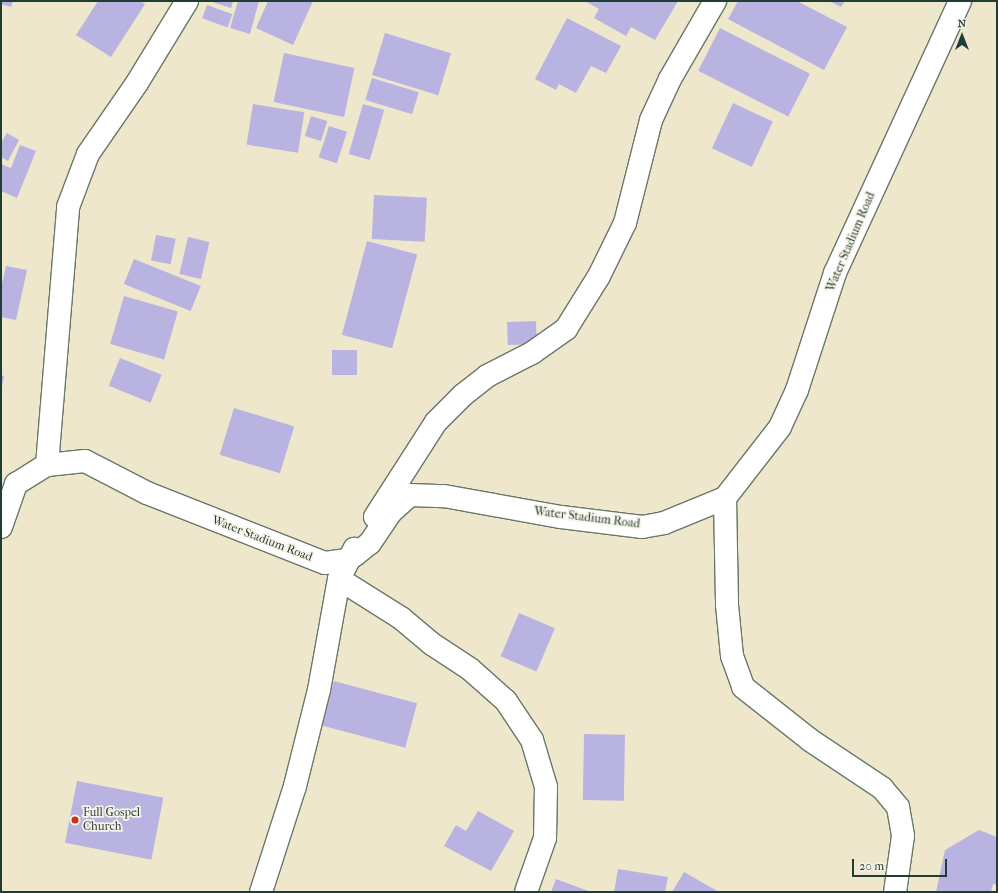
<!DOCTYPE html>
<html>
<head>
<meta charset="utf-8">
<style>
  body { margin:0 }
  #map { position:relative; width:998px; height:893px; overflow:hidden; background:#eee7cc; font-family:"IM FELL French Canon",serif }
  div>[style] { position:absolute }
  .building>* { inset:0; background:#b9b3e1; transform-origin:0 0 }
  .roads { filter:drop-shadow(1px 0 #677869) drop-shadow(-1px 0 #677869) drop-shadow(0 1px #677869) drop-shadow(0 -1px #677869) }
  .street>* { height:22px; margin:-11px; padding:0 11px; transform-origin:11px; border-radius:11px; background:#fff }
  .dots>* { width:11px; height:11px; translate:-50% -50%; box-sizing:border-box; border:2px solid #f7f3e8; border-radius:50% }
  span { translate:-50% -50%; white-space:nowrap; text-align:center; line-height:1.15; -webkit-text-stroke:3.5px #f7f3e8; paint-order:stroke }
  .street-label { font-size:12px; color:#1f3d34 }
  .poi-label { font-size:12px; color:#1f3d34 }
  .left { translate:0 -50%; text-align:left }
  .frame { position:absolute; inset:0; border:2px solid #1f3d34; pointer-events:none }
  .north { position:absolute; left:942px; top:16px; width:40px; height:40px; -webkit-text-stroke:3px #f7f3e8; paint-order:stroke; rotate:0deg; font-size:11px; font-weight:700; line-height:16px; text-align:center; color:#1f3d34 }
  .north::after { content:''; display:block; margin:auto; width:14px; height:18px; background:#1f3d34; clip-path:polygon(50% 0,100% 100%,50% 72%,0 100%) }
  .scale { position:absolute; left:852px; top:859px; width:95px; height:18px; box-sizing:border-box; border:2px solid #1f3d34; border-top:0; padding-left:5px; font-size:12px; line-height:14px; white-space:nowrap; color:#1f3d34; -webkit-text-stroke:3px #f7f3e8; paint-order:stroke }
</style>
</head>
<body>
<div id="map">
  <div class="building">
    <i style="clip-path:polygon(1px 1px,13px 1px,11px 7px,1px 4px)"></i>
    <i style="clip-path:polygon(98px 1px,140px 1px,145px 4px,111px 57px,76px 35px)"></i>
    <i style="clip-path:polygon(209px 1px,233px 1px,231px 8px)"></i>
    <i style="clip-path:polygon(238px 1px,259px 1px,250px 34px,230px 28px)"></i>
    <i style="clip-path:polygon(268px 1px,313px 1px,293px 45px,256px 28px)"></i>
    <i style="clip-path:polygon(585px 1px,678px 1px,655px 40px,631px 27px,626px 36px,594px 18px,599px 9px)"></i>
    <i style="clip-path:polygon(738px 1px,797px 1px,847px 27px,824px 70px,728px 19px)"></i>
    <i style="clip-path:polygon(829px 1px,845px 1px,841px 7px)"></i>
    <i style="left:207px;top:5px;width:27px;height:14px;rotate:20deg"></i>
    <i style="clip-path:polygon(567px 18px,621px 46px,606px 73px,591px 66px,576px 93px,559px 84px,556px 90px,535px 79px)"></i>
    <i style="left:720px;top:28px;width:101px;height:48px;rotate:27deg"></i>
    <i style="left:385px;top:33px;width:69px;height:44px;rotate:17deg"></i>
    <i style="left:284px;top:53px;width:72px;height:50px;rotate:12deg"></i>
    <i style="left:372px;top:78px;width:49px;height:23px;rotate:17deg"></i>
    <i style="left:733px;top:103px;width:44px;height:50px;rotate:25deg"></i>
    <i style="left:253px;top:104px;width:52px;height:41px;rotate:9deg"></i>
    <i style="left:363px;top:104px;width:22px;height:52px;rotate:16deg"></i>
    <i style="left:311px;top:116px;width:17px;height:21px;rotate:17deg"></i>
    <i style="left:329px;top:126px;width:19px;height:33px;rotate:18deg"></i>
    <i style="clip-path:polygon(7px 133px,19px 140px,8px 161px,1px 157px,1px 143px)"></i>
    <i style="clip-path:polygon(20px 145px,36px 151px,17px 198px,1px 191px,1px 164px,11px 168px)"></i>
    <i style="left:374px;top:195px;width:53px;height:44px;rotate:3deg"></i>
    <i style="left:156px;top:235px;width:20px;height:26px;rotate:11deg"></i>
    <i style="left:188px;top:237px;width:22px;height:38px;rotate:13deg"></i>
    <i style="left:367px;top:241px;width:52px;height:97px;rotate:15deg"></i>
    <i style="left:134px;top:259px;width:72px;height:27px;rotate:22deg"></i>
    <i style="clip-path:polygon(6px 266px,27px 270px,16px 320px,1px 317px,1px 288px)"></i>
    <i style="left:124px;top:296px;width:56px;height:50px;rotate:16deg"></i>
    <i style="left:536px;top:321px;width:23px;height:29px;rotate:88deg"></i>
    <i style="left:332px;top:350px;width:25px;height:25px"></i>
    <i style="left:120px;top:358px;width:45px;height:30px;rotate:22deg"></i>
    <i style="clip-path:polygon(1px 375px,4px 376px,2px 386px,1px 386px)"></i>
    <i style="left:234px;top:408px;width:63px;height:49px;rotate:17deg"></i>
    <i style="left:519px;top:613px;width:39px;height:47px;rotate:23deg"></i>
    <i style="left:334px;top:681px;width:86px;height:46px;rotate:15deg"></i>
    <i style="left:584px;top:734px;width:41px;height:66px;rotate:1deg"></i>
    <i style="left:77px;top:781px;width:88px;height:63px;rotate:11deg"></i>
    <i style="clip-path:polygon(478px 811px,514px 831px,491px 871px,444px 846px,456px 825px,466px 831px)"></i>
    <i style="clip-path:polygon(979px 830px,997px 837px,997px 885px,993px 884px,991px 892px,936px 892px,945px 850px)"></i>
    <i style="clip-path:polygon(618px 869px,668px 877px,665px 892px,614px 892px)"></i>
    <i style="clip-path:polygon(684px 872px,719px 892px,672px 892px)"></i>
    <i style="clip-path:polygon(556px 879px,591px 892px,551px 892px)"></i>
  </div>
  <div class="roads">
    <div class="street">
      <i style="left:47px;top:465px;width:259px;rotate:-85.3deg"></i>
      <i style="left:68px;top:207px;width:57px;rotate:-69.3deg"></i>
      <i style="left:88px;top:154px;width:86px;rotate:-55.4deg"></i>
      <i style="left:137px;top:83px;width:96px;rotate:-58.6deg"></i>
      <i style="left:725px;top:498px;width:107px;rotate:88.9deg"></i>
      <i style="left:727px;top:605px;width:51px;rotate:84.4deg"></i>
      <i style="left:732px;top:656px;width:33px;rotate:70deg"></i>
      <i style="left:743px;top:687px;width:85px;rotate:38.3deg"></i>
      <i style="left:810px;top:740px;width:87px;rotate:33.7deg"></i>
      <i style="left:882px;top:788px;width:25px;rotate:50deg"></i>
      <i style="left:898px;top:807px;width:29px;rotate:80deg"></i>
      <i style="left:903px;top:836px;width:57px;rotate:98.1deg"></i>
      <i style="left:375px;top:517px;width:113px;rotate:-57.3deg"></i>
      <i style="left:436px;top:422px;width:38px;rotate:-45deg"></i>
      <i style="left:463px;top:395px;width:31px;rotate:-38deg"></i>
      <i style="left:487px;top:376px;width:51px;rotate:-27.1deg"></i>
      <i style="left:532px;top:353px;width:42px;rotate:-35.2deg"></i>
      <i style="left:566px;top:329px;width:62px;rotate:-58.1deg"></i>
      <i style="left:599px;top:276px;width:59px;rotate:-63.9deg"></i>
      <i style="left:625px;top:223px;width:106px;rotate:-75.8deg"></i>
      <i style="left:651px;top:120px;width:45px;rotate:-65.1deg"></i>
      <i style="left:670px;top:79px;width:90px;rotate:-60deg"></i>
      <i style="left:1px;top:527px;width:46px;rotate:-70.8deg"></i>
      <i style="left:16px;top:484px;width:36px;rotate:-32deg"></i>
      <i style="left:47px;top:465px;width:38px;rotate:-6deg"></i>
      <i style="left:85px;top:461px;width:70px;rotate:27.3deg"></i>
      <i style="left:147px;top:493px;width:191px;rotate:21.5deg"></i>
      <i style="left:325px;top:563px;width:22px;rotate:-8deg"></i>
      <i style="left:347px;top:560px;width:9px;rotate:-32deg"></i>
      <i style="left:355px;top:555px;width:19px;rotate:-39deg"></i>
      <i style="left:370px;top:543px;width:37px;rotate:-56deg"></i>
      <i style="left:391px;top:512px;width:25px;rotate:-42deg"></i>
      <i style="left:410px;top:495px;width:34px;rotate:2deg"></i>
      <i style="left:444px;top:496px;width:119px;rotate:10.2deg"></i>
      <i style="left:561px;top:517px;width:82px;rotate:7deg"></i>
      <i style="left:642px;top:527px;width:22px;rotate:-10deg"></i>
      <i style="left:664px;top:523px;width:66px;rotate:-22.3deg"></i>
      <i style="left:725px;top:498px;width:90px;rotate:-52.2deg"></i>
      <i style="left:780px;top:427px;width:41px;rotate:-65.3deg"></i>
      <i style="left:797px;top:390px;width:123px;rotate:-72deg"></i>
      <i style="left:835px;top:273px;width:299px;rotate:-65.3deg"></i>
      <i style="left:339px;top:579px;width:73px;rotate:32.2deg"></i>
      <i style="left:401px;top:618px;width:40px;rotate:40deg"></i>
      <i style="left:432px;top:644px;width:45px;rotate:33.3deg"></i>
      <i style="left:470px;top:669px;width:48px;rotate:41.6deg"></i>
      <i style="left:506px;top:701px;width:47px;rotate:56.3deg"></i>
      <i style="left:532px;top:740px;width:49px;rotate:73.4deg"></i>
      <i style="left:546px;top:787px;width:51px;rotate:91.1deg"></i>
      <i style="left:545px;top:838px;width:57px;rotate:109.4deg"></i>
      <i style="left:261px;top:892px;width:111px;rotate:-72.2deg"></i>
      <i style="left:295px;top:786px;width:99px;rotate:-76deg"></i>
      <i style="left:319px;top:690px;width:113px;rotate:-79.8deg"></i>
      <i style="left:339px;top:579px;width:34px;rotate:-63deg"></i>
    </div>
  </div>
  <div class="dots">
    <i style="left:75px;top:820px;background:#c8321e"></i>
  </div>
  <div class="street-label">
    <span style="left:851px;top:242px;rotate:-67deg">Water Stadium Road</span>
    <span style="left:587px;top:518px;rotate:7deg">Water Stadium Road</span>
    <span style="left:262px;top:539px;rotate:21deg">Water Stadium Road</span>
  </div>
  <div class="poi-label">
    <span class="left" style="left:83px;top:820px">Full Gospel<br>Church</span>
  </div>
  <div class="frame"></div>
  <div class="north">N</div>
  <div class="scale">20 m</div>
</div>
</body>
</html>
